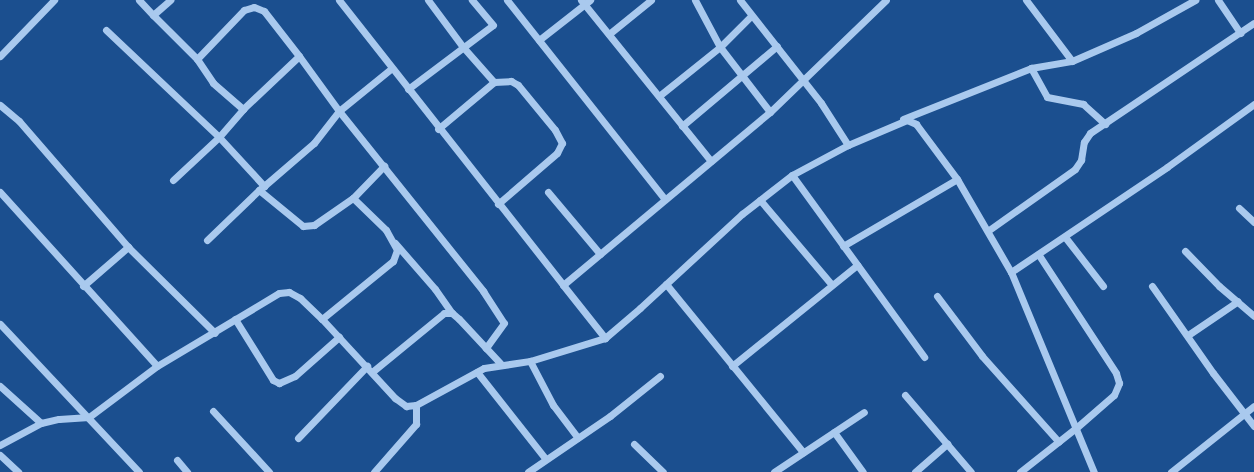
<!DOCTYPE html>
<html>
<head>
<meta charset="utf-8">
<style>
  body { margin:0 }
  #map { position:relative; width:1254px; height:472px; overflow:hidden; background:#1b4f8f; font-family:"Fira Sans Condensed",sans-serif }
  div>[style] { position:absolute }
  .minor>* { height:7px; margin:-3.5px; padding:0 3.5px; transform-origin:3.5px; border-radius:3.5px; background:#a9c9ee }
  span { translate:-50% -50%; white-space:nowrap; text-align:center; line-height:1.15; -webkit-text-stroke:3px #1b4f8f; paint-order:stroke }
</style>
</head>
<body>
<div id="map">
  <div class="minor">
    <i style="left:139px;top:0;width:21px;rotate:47deg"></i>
    <i style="left:153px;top:15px;width:23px;rotate:-41deg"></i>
    <i style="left:339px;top:0;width:362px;rotate:51.8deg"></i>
    <i style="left:563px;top:285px;width:270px;rotate:-39.9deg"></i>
    <i style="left:770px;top:112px;width:161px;rotate:-44deg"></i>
    <i style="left:428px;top:0;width:59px;rotate:53.3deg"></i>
    <i style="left:463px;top:47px;width:47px;rotate:48.5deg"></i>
    <i style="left:494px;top:82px;width:73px;rotate:140deg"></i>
    <i style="left:507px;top:0;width:254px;rotate:51.6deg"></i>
    <i style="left:581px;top:0;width:207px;rotate:51.1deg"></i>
    <i style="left:695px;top:0;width:53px;rotate:62deg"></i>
    <i style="left:720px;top:47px;width:82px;rotate:52.4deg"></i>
    <i style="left:740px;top:0;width:131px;rotate:51.8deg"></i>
    <i style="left:821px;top:103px;width:50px;rotate:57.3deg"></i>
    <i style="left:1026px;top:0;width:76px;rotate:53deg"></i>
    <i style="left:1218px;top:0;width:40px;rotate:56deg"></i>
    <i style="left:153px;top:15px;width:62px;rotate:45deg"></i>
    <i style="left:197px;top:59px;width:29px;rotate:56deg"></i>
    <i style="left:213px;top:83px;width:40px;rotate:41deg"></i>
    <i style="left:106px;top:30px;width:156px;rotate:43.4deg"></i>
    <i style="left:219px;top:137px;width:67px;rotate:47.4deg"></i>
    <i style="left:264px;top:186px;width:6px;rotate:141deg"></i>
    <i style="left:259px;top:190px;width:57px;rotate:39.3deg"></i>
    <i style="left:303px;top:226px;width:11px;rotate:-5deg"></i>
    <i style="left:314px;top:225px;width:47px;rotate:-34.7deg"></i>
    <i style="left:353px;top:198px;width:45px;rotate:-45.9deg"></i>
    <i style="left:609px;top:34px;width:54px;rotate:-39deg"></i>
    <i style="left:539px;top:40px;width:65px;rotate:-38.1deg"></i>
    <i style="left:0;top:56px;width:78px;rotate:-46deg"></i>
    <i style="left:197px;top:59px;width:68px;rotate:-46.2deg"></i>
    <i style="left:244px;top:10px;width:10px;rotate:-17deg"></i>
    <i style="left:254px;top:7px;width:11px;rotate:22deg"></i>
    <i style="left:264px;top:11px;width:57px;rotate:52.1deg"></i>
    <i style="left:1031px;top:68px;width:33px;rotate:61deg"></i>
    <i style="left:1047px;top:97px;width:37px;rotate:11deg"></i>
    <i style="left:1083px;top:104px;width:30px;rotate:42deg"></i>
    <i style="left:494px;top:82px;width:17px;rotate:-3deg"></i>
    <i style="left:511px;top:81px;width:8px;rotate:30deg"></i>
    <i style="left:518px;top:85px;width:58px;rotate:50.6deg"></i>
    <i style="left:555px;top:130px;width:15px;rotate:62deg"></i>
    <i style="left:562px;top:143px;width:11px;rotate:117deg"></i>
    <i style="left:557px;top:153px;width:78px;rotate:139.2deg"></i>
    <i style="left:408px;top:89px;width:106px;rotate:-37deg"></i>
    <i style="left:493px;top:25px;width:33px;rotate:-130deg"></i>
    <i style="left:659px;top:96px;width:78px;rotate:-38.8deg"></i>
    <i style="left:720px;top:47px;width:44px;rotate:-45deg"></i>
    <i style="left:0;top:105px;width:25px;rotate:40deg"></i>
    <i style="left:19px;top:121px;width:167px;rotate:49.1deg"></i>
    <i style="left:128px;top:247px;width:122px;rotate:44.7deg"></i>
    <i style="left:903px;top:119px;width:138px;rotate:-21.7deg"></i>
    <i style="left:1031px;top:68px;width:42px;rotate:-9.7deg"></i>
    <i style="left:1072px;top:61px;width:70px;rotate:-23.6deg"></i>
    <i style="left:1136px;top:33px;width:68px;rotate:-29.2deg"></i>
    <i style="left:682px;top:126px;width:124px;rotate:-40.1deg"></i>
    <i style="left:792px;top:175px;width:225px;rotate:54deg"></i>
    <i style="left:173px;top:180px;width:63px;rotate:-43.1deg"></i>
    <i style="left:219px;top:137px;width:37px;rotate:-49deg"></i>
    <i style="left:243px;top:109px;width:77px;rotate:-43.4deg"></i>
    <i style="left:299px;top:56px;width:68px;rotate:54deg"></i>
    <i style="left:339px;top:111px;width:68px;rotate:-39.1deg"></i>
    <i style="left:264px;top:186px;width:66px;rotate:-40.7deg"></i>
    <i style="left:314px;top:143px;width:41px;rotate:-52deg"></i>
    <i style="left:339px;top:111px;width:231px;rotate:51.3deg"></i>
    <i style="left:483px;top:291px;width:38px;rotate:57deg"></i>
    <i style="left:504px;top:323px;width:31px;rotate:126deg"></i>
    <i style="left:0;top:192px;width:234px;rotate:47.9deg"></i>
    <i style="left:548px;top:192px;width:81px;rotate:50deg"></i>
    <i style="left:353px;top:198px;width:46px;rotate:44.1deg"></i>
    <i style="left:386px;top:230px;width:23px;rotate:61deg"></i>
    <i style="left:397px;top:250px;width:12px;rotate:110deg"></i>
    <i style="left:393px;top:261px;width:92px;rotate:140.8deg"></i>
    <i style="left:322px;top:319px;width:108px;rotate:47.3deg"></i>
    <i style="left:395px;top:398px;width:14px;rotate:36deg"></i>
    <i style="left:406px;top:406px;width:10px;rotate:-6deg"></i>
    <i style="left:416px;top:405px;width:77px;rotate:-28.6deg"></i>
    <i style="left:484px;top:368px;width:47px;rotate:-8.7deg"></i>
    <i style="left:530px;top:361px;width:50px;rotate:62.4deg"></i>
    <i style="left:553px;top:405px;width:41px;rotate:52.9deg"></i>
    <i style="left:760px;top:200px;width:111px;rotate:49.7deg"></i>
    <i style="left:1239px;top:208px;width:21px;rotate:43deg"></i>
    <i style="left:989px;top:230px;width:105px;rotate:-35.3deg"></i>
    <i style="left:1075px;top:169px;width:11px;rotate:-56deg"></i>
    <i style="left:1081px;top:160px;width:18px;rotate:-81deg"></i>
    <i style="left:1084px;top:142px;width:11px;rotate:-56deg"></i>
    <i style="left:1090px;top:133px;width:197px;rotate:-33.9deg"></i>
    <i style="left:1065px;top:237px;width:62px;rotate:52.2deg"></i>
    <i style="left:207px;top:240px;width:72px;rotate:-43.9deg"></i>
    <i style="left:395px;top:243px;width:61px;rotate:49deg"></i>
    <i style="left:435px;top:289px;width:29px;rotate:55deg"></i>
    <i style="left:843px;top:246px;width:132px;rotate:-30.4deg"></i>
    <i style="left:1185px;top:251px;width:49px;rotate:45.8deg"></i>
    <i style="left:1219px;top:286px;width:46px;rotate:40.6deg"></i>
    <i style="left:1011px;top:272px;width:188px;rotate:-33.9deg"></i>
    <i style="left:1167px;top:167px;width:107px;rotate:-35.9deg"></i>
    <i style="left:666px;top:284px;width:217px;rotate:50.8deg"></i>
    <i style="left:563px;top:285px;width:68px;rotate:51.6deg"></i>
    <i style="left:83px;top:286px;width:60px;rotate:-40.9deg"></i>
    <i style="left:1152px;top:286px;width:106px;rotate:55deg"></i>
    <i style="left:1213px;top:373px;width:67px;rotate:52.3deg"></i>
    <i style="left:937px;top:296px;width:75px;rotate:53.1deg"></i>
    <i style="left:982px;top:356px;width:115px;rotate:48.2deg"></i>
    <i style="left:235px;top:319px;width:72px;rotate:58.1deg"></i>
    <i style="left:273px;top:380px;width:7px;rotate:27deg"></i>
    <i style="left:279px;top:383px;width:17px;rotate:-24deg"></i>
    <i style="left:295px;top:376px;width:59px;rotate:-41.6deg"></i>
    <i style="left:0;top:324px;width:203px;rotate:46.8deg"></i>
    <i style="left:1188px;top:335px;width:60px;rotate:-34.2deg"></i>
    <i style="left:530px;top:361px;width:78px;rotate:-17deg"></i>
    <i style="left:605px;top:338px;width:46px;rotate:-40.6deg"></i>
    <i style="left:640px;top:308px;width:139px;rotate:-42.7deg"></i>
    <i style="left:742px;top:214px;width:63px;rotate:-38deg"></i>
    <i style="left:792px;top:175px;width:64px;rotate:-28.2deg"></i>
    <i style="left:848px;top:145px;width:64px;rotate:-23deg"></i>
    <i style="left:907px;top:120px;width:10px;rotate:24deg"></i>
    <i style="left:916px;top:124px;width:69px;rotate:53.3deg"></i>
    <i style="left:957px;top:179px;width:108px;rotate:59.9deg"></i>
    <i style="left:1011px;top:272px;width:217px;rotate:67.5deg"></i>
    <i style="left:732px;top:366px;width:161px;rotate:-38.9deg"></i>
    <i style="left:372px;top:372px;width:93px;rotate:-39.3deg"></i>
    <i style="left:444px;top:313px;width:8px"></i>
    <i style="left:452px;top:313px;width:9px;rotate:41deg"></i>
    <i style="left:459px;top:319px;width:62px;rotate:47deg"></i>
    <i style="left:477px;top:372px;width:110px;rotate:51.7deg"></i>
    <i style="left:0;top:386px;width:55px;rotate:42.1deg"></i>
    <i style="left:905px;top:395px;width:101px;rotate:49.4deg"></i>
    <i style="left:213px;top:411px;width:83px;rotate:47.4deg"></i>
    <i style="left:834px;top:432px;width:49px;rotate:54.1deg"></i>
    <i style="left:298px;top:438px;width:100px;rotate:-46.2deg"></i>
    <i style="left:634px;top:444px;width:40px;rotate:44deg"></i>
    <i style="left:0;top:445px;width:47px;rotate:-28.2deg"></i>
    <i style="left:41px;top:423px;width:18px;rotate:-13deg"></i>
    <i style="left:59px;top:419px;width:30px;rotate:-4deg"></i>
    <i style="left:89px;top:417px;width:85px;rotate:-36.9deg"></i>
    <i style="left:157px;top:366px;width:142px;rotate:-30.9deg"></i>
    <i style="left:279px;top:293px;width:10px;rotate:-6deg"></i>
    <i style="left:289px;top:292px;width:13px;rotate:29deg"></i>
    <i style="left:300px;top:298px;width:30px;rotate:44deg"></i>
    <i style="left:0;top:455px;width:25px;rotate:43deg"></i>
    <i style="left:177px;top:460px;width:16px;rotate:50deg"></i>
    <i style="left:374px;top:472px;width:64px;rotate:-48.8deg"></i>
    <i style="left:416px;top:424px;width:19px;rotate:-90deg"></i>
    <i style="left:528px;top:472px;width:99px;rotate:-34.3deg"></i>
    <i style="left:610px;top:416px;width:64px;rotate:-38.7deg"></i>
    <i style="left:774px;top:472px;width:108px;rotate:-33.7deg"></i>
    <i style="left:915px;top:472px;width:43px;rotate:-41.2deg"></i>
    <i style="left:1020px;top:472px;width:71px;rotate:-38.2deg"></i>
    <i style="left:1076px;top:428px;width:50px;rotate:-41deg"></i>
    <i style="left:1114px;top:395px;width:13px;rotate:-67deg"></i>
    <i style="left:1119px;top:383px;width:10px;rotate:-107deg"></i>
    <i style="left:1116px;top:373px;width:142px;rotate:-123.2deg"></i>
    <i style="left:1171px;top:472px;width:106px;rotate:-38.5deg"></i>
  </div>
</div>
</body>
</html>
